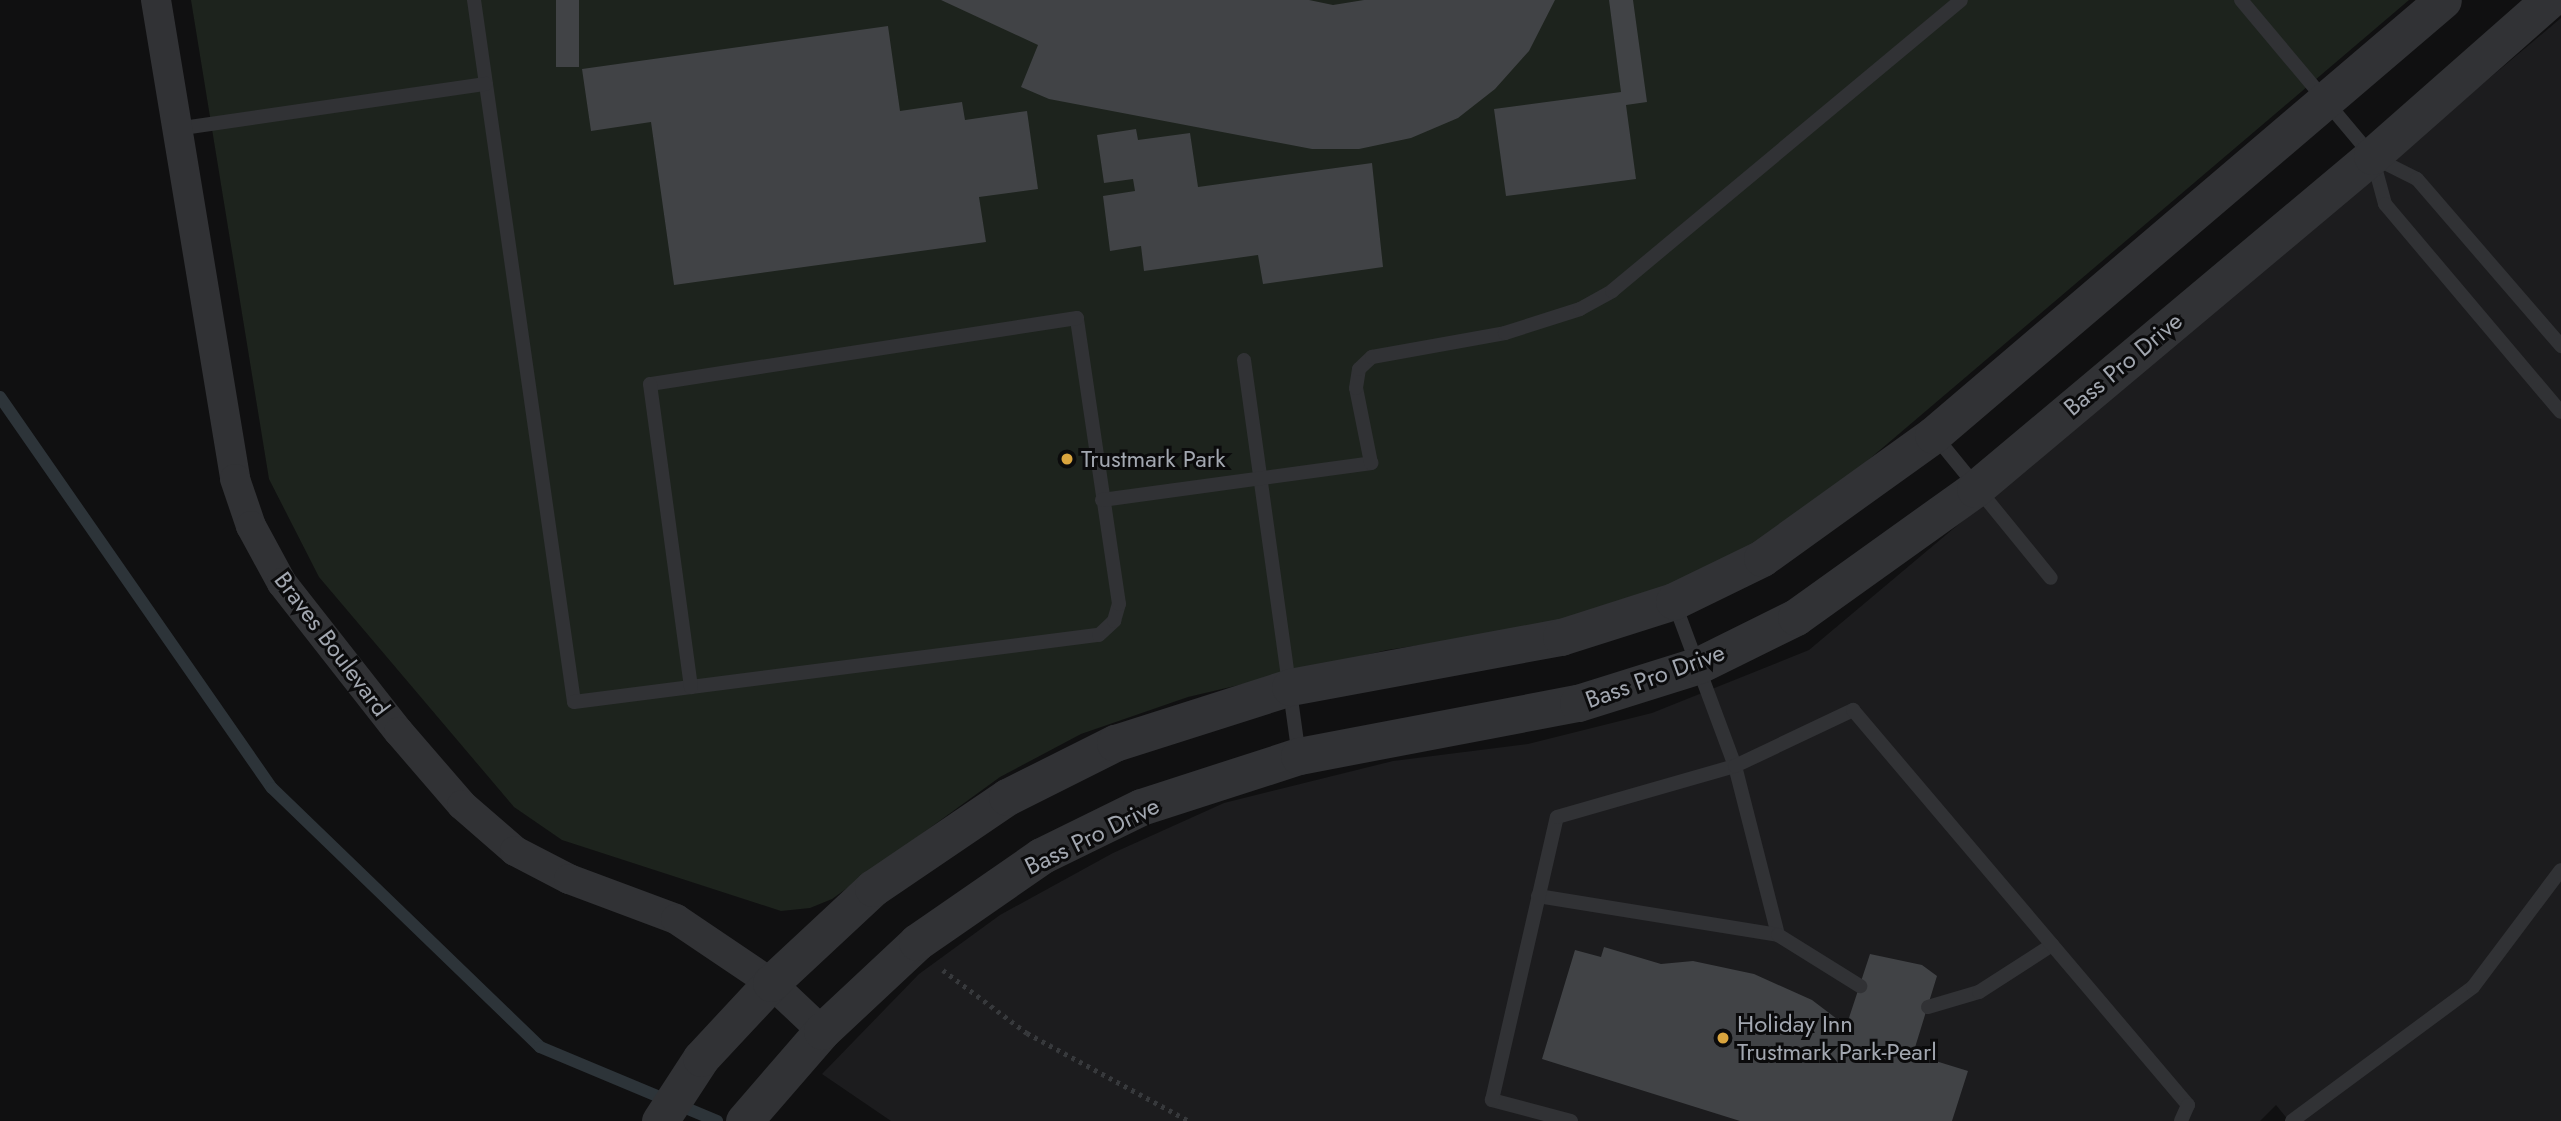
<!DOCTYPE html>
<html>
<head>
<meta charset="utf-8">
<style>
  body { margin:0 }
  #map { position:relative; width:2561px; height:1121px; overflow:hidden; background:#101011; font-family:Jost,sans-serif }
  div>[style] { position:absolute }
  .built>* { inset:0; background:#1c1c1e }
  .green>* { inset:0; background:#1d231d }
  .stream>* { height:12px; margin:-6px; padding:0 6px; transform-origin:6px; border-radius:6px; background:#2d3439 }
  .building>* { inset:0; background:#414346; transform-origin:0 0 }
  .path>* { height:4.5px; margin-top:-2.25px; transform-origin:0; background:repeating-linear-gradient(90deg,#37393c 0 3.5px,transparent 0 8.5px) }
  .service>* { height:14px; margin:-7px; padding:0 7px; transform-origin:7px; border-radius:7px; background:#313235 }
  .minor>* { height:30px; margin:-15px; padding:0 15px; transform-origin:15px; border-radius:15px; background:#313235 }
  .tertiary>* { height:37px; margin:-18.5px; padding:0 18.5px; transform-origin:18.5px; border-radius:18.5px; background:#313235 }
  .dots>* { width:19px; height:19px; translate:-50% -50%; box-sizing:border-box; border:4px solid #0b0b0c; border-radius:50% }
  span { translate:-50% -50%; white-space:nowrap; text-align:center; line-height:1.15; -webkit-text-stroke:6px #0b0b0c; paint-order:stroke }
  .street-label { font-size:24px; color:#a2a7b0 }
  .poi-label { font-size:24px; color:#a2a7b0 }
  .left { translate:0 -50%; text-align:left }
</style>
</head>
<body>
<div id="map">
  <div class="built">
    <i style="clip-path:polygon(2561px 18px,2561px 1121px,2289px 1121px,2276px 1105px,2260px 1121px,891px 1121px,822px 1074px,919px 974px,1000px 915px,1113px 853px,1224px 803px,1393px 761px,1528px 744px,1652px 713px,1809px 650px)"></i>
  </div>
  <div class="green">
    <i style="clip-path:polygon(191px 0,2409px 0,1833px 490px,1742px 552px,1631px 602px,1514px 631px,1387px 650px,1188px 697px,1081px 734px,1000px 777px,832px 899px,810px 908px,781px 911px,562px 840px,514px 807px,319px 577px,269px 479px)"></i>
  </div>
  <div class="stream">
    <i style="left:0;top:397px;width:476px;rotate:55.2deg"></i>
    <i style="left:272px;top:788px;width:373px;rotate:44deg"></i>
    <i style="left:540px;top:1047px;width:192px;rotate:22.7deg"></i>
  </div>
  <div class="building">
    <i style="left:556px;top:0;width:23px;height:67px"></i>
    <i style="clip-path:polygon(941px 0,1309px 0,1333px 5px,1364px 0,1555px 0,1529px 51px,1495px 89px,1458px 118px,1411px 138px,1359px 149px,1312px 149px,1049px 99px,1021px 87px,1038px 45px)"></i>
    <i style="clip-path:polygon(1609px 0,1633px 0,1647px 102px,1626px 105px,1636px 179px,1506px 196px,1494px 109px,1621px 92px)"></i>
    <i style="clip-path:polygon(888px 26px,900px 111px,962px 102px,965px 120px,1027px 111px,1038px 189px,979px 197px,986px 242px,674px 285px,651px 122px,591px 131px,582px 69px)"></i>
    <i style="clip-path:polygon(1136px 129px,1138px 140px,1190px 133px,1198px 187px,1372px 163px,1383px 267px,1263px 284px,1258px 255px,1144px 271px,1141px 246px,1110px 251px,1103px 196px,1135px 191px,1133px 179px,1104px 183px,1097px 135px)"></i>
    <i style="clip-path:polygon(1604px 947px,1661px 964px,1693px 961px,1754px 974px,1812px 1000px,1837px 1019px,1834px 1029px,1844px 1033px,1870px 954px,1922px 965px,1937px 976px,1913px 1054px,1968px 1071px,1952px 1121px,1740px 1121px,1542px 1059px,1575px 950px,1601px 957px)"></i>
  </div>
  <div class="path">
    <i style="left:943px;top:970px;width:105px;rotate:36.9deg"></i>
    <i style="left:1027px;top:1033px;width:184px;rotate:28.5deg"></i>
  </div>
  <div class="service">
    <i style="left:474px;top:0;width:709px;rotate:81.89deg"></i>
    <i style="left:574px;top:702px;width:118px;rotate:-7.3deg"></i>
    <i style="left:691px;top:687px;width:411px;rotate:-7.3deg"></i>
    <i style="left:1099px;top:635px;width:21px;rotate:-43deg"></i>
    <i style="left:1114px;top:621px;width:18px;rotate:-74deg"></i>
    <i style="left:1119px;top:604px;width:289px;rotate:-98.4deg"></i>
    <i style="left:1077px;top:318px;width:432px;rotate:171.2deg"></i>
    <i style="left:650px;top:384px;width:306px;rotate:82.3deg"></i>
    <i style="left:2241px;top:0;width:204px;rotate:50deg"></i>
    <i style="left:2372px;top:156px;width:50px;rotate:74.8deg"></i>
    <i style="left:2385px;top:204px;width:272px;rotate:49.8deg"></i>
    <i style="left:176px;top:129px;width:313px;rotate:-8.3deg"></i>
    <i style="left:2373px;top:157px;width:49px;rotate:26.6deg"></i>
    <i style="left:2417px;top:179px;width:221px;rotate:49.2deg"></i>
    <i style="left:1244px;top:360px;width:398px;rotate:82.1deg"></i>
    <i style="left:1935px;top:436px;width:183px;rotate:50.8deg"></i>
    <i style="left:1102px;top:500px;width:272px;rotate:-7.8deg"></i>
    <i style="left:1371px;top:463px;width:76px;rotate:-101.3deg"></i>
    <i style="left:1356px;top:388px;width:19px;rotate:-81deg"></i>
    <i style="left:1359px;top:369px;width:18px;rotate:-43deg"></i>
    <i style="left:1372px;top:357px;width:135px;rotate:-10.2deg"></i>
    <i style="left:1505px;top:333px;width:79px;rotate:-17.7deg"></i>
    <i style="left:1580px;top:309px;width:37px;rotate:-29deg"></i>
    <i style="left:1612px;top:291px;width:454px;rotate:-39.8deg"></i>
    <i style="left:1674px;top:602px;width:175px;rotate:69.6deg"></i>
    <i style="left:1735px;top:766px;width:174px;rotate:75.7deg"></i>
    <i style="left:1538px;top:896px;width:243px;rotate:9.2deg"></i>
    <i style="left:1778px;top:935px;width:97px;rotate:31.9deg"></i>
    <i style="left:1928px;top:1007px;width:53px;rotate:-16.4deg"></i>
    <i style="left:1979px;top:992px;width:87px;rotate:-32.8deg"></i>
    <i style="left:1571px;top:1121px;width:82px;rotate:-165.1deg"></i>
    <i style="left:1492px;top:1100px;width:290px;rotate:-77.1deg"></i>
    <i style="left:1557px;top:817px;width:185px;rotate:-16deg"></i>
    <i style="left:1735px;top:766px;width:131px;rotate:-25.4deg"></i>
    <i style="left:1853px;top:710px;width:518px;rotate:49.7deg"></i>
    <i style="left:2188px;top:1105px;width:17px;rotate:114deg"></i>
    <i style="left:2292px;top:1121px;width:225px;rotate:-36.5deg"></i>
    <i style="left:2473px;top:987px;width:146px;rotate:-53.1deg"></i>
  </div>
  <div class="minor">
    <i style="left:156px;top:0;width:485px;rotate:80.6deg"></i>
    <i style="left:235px;top:479px;width:50px;rotate:71.2deg"></i>
    <i style="left:251px;top:526px;width:65px;rotate:61.5deg"></i>
    <i style="left:282px;top:583px;width:189px;rotate:51.9deg"></i>
    <i style="left:399px;top:732px;width:96px;rotate:49.2deg"></i>
    <i style="left:462px;top:805px;width:70px;rotate:41deg"></i>
    <i style="left:515px;top:851px;width:61px;rotate:27.4deg"></i>
    <i style="left:569px;top:879px;width:114px;rotate:20.5deg"></i>
    <i style="left:676px;top:919px;width:115px;rotate:34deg"></i>
    <i style="left:771px;top:983px;width:70px;rotate:43.3deg"></i>
  </div>
  <div class="tertiary">
    <i style="left:660px;top:1121px;width:75px;rotate:-56.9deg"></i>
    <i style="left:701px;top:1058px;width:103px;rotate:-47deg"></i>
    <i style="left:771px;top:983px;width:139px;rotate:-43deg"></i>
    <i style="left:873px;top:888px;width:162px;rotate:-34.2deg"></i>
    <i style="left:1007px;top:797px;width:121px;rotate:-26.6deg"></i>
    <i style="left:1115px;top:743px;width:184px;rotate:-17.7deg"></i>
    <i style="left:1290px;top:687px;width:276px;rotate:-10.5deg"></i>
    <i style="left:1561px;top:637px;width:119px;rotate:-17.7deg"></i>
    <i style="left:1674px;top:601px;width:98px;rotate:-26deg"></i>
    <i style="left:1762px;top:558px;width:211px;rotate:-35.7deg"></i>
    <i style="left:1933px;top:435px;width:670px;rotate:-40.46deg"></i>
    <i style="left:744px;top:1121px;width:119px;rotate:-49.1deg"></i>
    <i style="left:822px;top:1031px;width:130px;rotate:-43.1deg"></i>
    <i style="left:917px;top:942px;width:151px;rotate:-34.7deg"></i>
    <i style="left:1041px;top:856px;width:111px;rotate:-26.1deg"></i>
    <i style="left:1141px;top:807px;width:166px;rotate:-17.9deg"></i>
    <i style="left:1299px;top:756px;width:284px;rotate:-10.8deg"></i>
    <i style="left:1578px;top:703px;width:127px;rotate:-17.4deg"></i>
    <i style="left:1699px;top:665px;width:108px;rotate:-26.3deg"></i>
    <i style="left:1796px;top:617px;width:220px;rotate:-35.6deg"></i>
    <i style="left:1975px;top:489px;width:518px;rotate:-39.99deg"></i>
    <i style="left:2372px;top:156px;width:236px;rotate:-41.4deg"></i>
  </div>
  <div class="dots">
    <i style="left:1067px;top:459px;background:#daa53e"></i>
    <i style="left:1723px;top:1038px;background:#daa53e"></i>
  </div>
  <div class="street-label">
    <span style="left:2123px;top:364px;rotate:-40deg">Bass Pro Drive</span>
    <span style="left:332px;top:644px;rotate:53deg">Braves Boulevard</span>
    <span style="left:1655px;top:676px;rotate:-20deg">Bass Pro Drive</span>
    <span style="left:1092px;top:836px;rotate:-26deg">Bass Pro Drive</span>
  </div>
  <div class="poi-label">
    <span class="left" style="left:1081px;top:459px">Trustmark Park</span>
    <span class="left" style="left:1737px;top:1038px">Holiday Inn<br>Trustmark Park-Pearl</span>
  </div>
</div>
</body>
</html>
